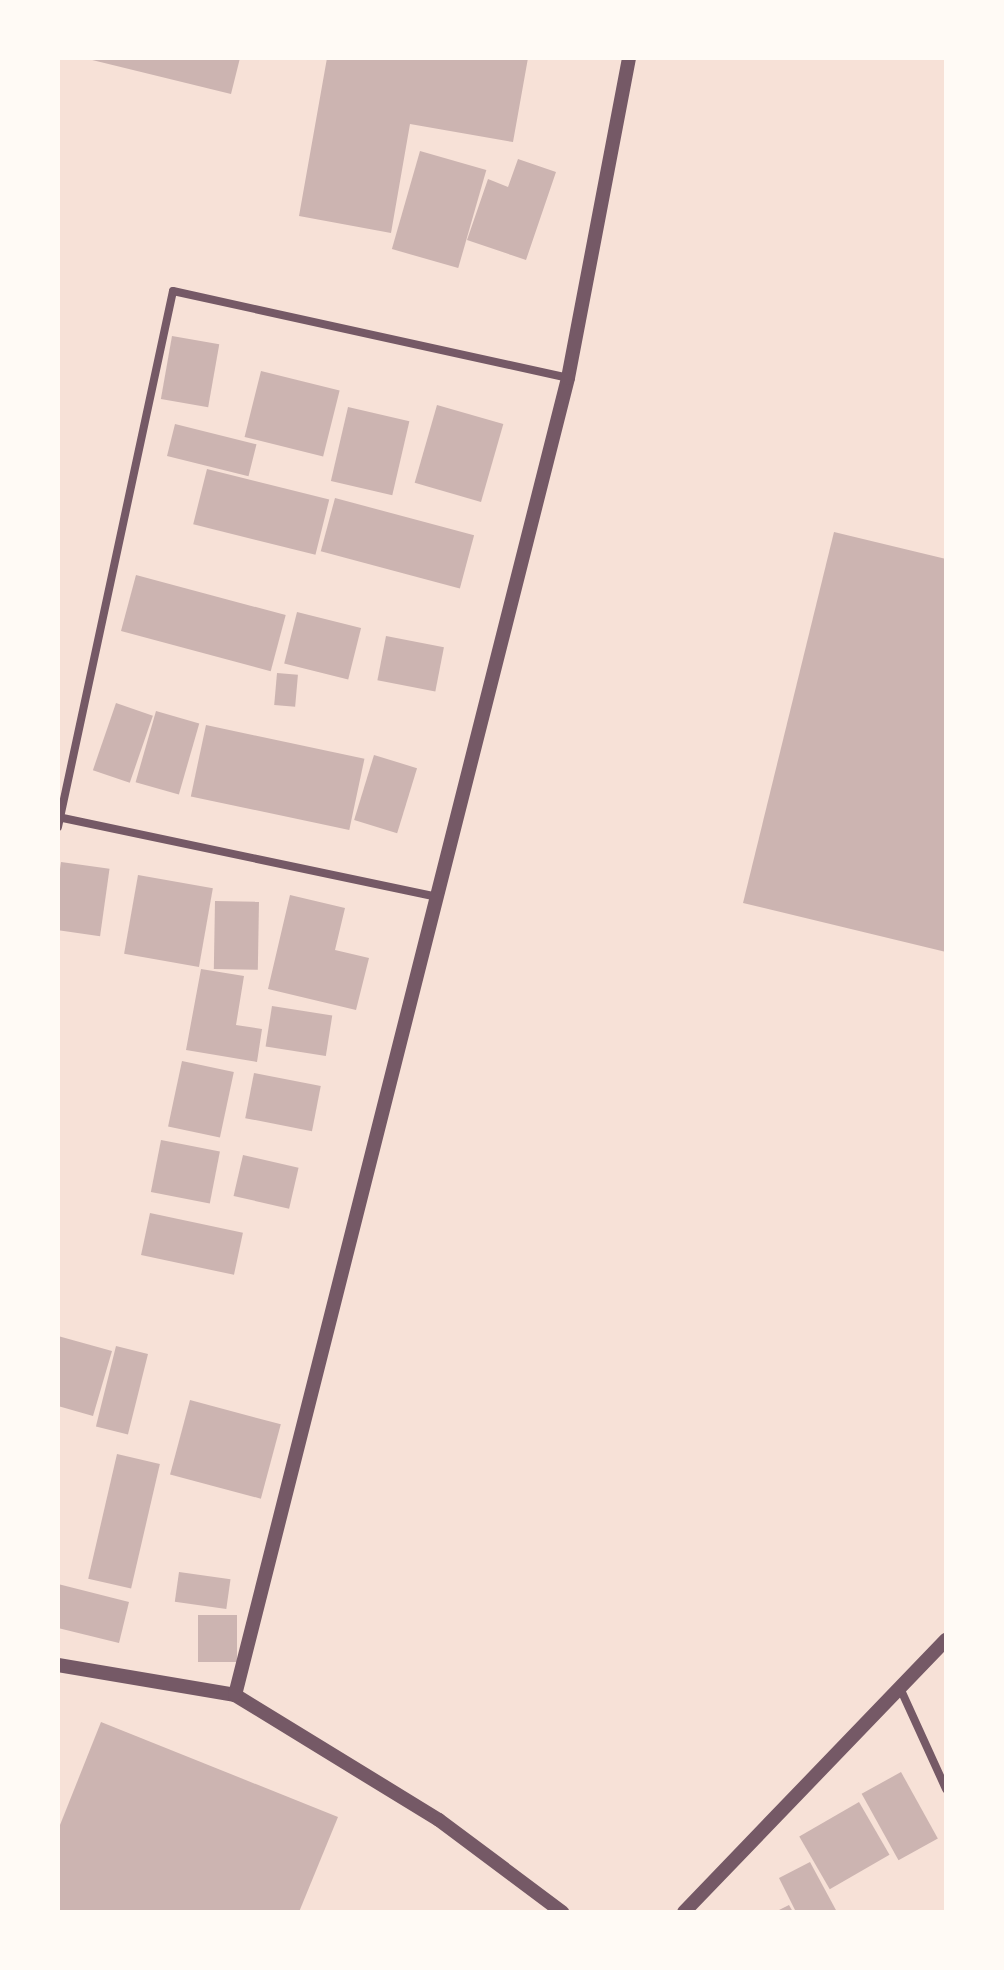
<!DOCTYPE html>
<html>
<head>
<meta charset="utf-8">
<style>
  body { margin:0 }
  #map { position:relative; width:1004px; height:1970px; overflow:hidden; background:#f7e1d7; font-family:"Fira Sans",sans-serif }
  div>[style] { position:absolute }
  .building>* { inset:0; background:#ccb4b1; transform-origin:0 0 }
  .minor>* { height:8px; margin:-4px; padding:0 4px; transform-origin:4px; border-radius:4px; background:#755966 }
  .tertiary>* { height:14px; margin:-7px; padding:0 7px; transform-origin:7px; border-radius:7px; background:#755966 }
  span { translate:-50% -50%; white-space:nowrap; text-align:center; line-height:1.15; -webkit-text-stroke:8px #fffaf5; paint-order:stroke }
  .frame { position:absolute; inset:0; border:60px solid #fffaf5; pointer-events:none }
</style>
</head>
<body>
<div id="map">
  <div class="building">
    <i style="clip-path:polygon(84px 58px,240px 58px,231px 94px)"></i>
    <i style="clip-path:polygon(327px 58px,528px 58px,513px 142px,410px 124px,391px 233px,299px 216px)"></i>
    <i style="left:420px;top:151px;width:69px;height:102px;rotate:16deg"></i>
    <i style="clip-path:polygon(518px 159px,556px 172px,526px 260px,467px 240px,488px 179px,508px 187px)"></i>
    <i style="left:172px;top:336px;width:48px;height:64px;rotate:10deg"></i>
    <i style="left:261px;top:371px;width:81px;height:68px;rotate:14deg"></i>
    <i style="left:437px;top:405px;width:69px;height:81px;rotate:16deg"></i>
    <i style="left:348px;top:407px;width:63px;height:76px;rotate:13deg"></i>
    <i style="left:175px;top:424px;width:84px;height:33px;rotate:14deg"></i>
    <i style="left:207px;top:469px;width:126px;height:57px;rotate:14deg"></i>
    <i style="left:335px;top:498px;width:144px;height:55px;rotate:15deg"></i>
    <i style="clip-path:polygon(834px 532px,946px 559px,946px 952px,743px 903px)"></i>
    <i style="left:136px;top:575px;width:155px;height:58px;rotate:15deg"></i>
    <i style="left:297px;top:612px;width:66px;height:53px;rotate:14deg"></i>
    <i style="left:386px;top:636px;width:59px;height:45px;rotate:11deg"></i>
    <i style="left:277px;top:673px;width:21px;height:32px;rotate:5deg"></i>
    <i style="left:116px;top:703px;width:39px;height:71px;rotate:19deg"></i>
    <i style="left:156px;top:711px;width:45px;height:74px;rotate:16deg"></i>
    <i style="left:206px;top:725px;width:162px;height:73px;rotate:12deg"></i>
    <i style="left:374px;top:755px;width:45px;height:68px;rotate:17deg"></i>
    <i style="left:61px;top:862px;width:49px;height:68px;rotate:8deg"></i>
    <i style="left:138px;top:875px;width:76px;height:80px;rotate:10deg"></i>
    <i style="clip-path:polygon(290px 895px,345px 908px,335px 950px,369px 958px,356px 1010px,268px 989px)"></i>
    <i style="left:215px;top:901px;width:44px;height:68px;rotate:1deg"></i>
    <i style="clip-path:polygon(201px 969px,244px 976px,236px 1025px,262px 1029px,257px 1062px,186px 1050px)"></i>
    <i style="left:272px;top:1006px;width:61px;height:41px;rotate:9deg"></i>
    <i style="left:182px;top:1061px;width:53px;height:67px;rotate:12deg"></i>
    <i style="left:254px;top:1073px;width:68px;height:46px;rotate:11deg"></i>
    <i style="left:161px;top:1140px;width:60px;height:53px;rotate:11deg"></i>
    <i style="left:243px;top:1155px;width:57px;height:42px;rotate:13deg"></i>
    <i style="left:150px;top:1213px;width:95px;height:43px;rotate:12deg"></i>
    <i style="clip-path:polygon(58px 1336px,112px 1351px,93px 1416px,58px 1406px)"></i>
    <i style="left:116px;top:1346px;width:33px;height:83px;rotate:14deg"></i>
    <i style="left:190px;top:1400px;width:94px;height:77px;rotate:15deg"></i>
    <i style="left:117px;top:1454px;width:44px;height:128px;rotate:13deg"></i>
    <i style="left:179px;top:1572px;width:52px;height:30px;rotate:8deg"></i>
    <i style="clip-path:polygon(58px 1584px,129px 1602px,119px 1643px,58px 1628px)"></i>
    <i style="left:198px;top:1615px;width:39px;height:47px"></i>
    <i style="clip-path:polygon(101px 1722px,338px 1817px,299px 1912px,58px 1912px,58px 1830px)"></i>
    <i style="left:901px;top:1772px;width:76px;height:45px;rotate:61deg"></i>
    <i style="left:859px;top:1802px;width:61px;height:69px;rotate:60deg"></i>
    <i style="clip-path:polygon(810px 1862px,837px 1912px,796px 1912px,779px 1878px)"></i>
    <i style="clip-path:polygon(789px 1905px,793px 1912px,775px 1912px)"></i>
  </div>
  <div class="minor">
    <i style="left:58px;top:817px;width:388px;rotate:11.9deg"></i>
    <i style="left:58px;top:827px;width:548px;rotate:-77.89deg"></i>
    <i style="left:173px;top:291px;width:404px;rotate:12.4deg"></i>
    <i style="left:900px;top:1688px;width:111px;rotate:65.5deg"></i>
  </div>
  <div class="tertiary">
    <i style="left:58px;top:1665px;width:180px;rotate:9.6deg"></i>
    <i style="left:235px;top:1695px;width:239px;rotate:31.5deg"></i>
    <i style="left:439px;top:1820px;width:154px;rotate:36.8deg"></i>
    <i style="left:235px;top:1695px;width:1358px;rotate:-75.81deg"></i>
    <i style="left:568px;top:378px;width:326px;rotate:-79.2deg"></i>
    <i style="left:684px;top:1912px;width:378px;rotate:-46.1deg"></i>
  </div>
  <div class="frame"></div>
</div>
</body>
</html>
